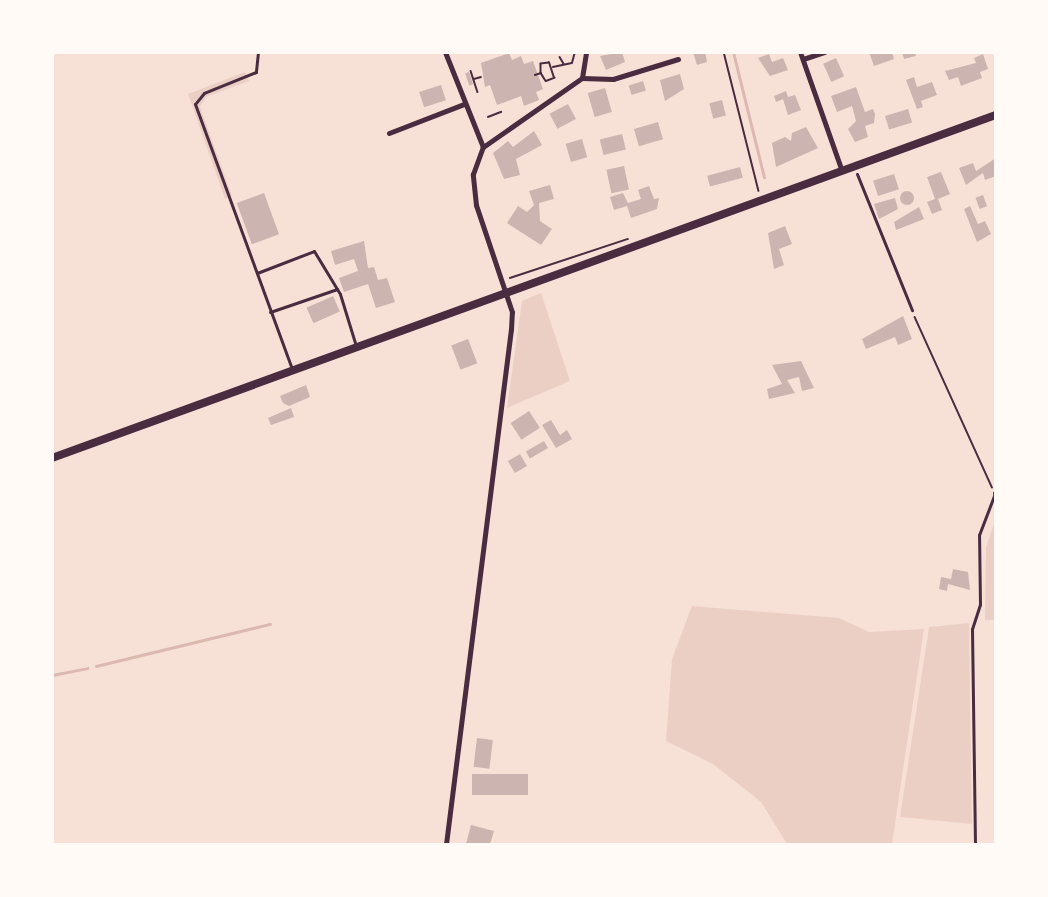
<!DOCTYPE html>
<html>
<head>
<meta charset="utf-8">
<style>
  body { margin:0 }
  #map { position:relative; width:1048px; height:897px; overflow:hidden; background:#f7e1d7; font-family:Raleway,sans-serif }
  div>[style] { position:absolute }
  .green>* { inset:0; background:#ebcfc5 }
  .stream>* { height:3px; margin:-1.5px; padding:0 1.5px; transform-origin:1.5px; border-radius:1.5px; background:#dcb8b0 }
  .building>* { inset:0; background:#ccb4b1; transform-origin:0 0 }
  .round { border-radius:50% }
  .path>* { height:1.5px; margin:-0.75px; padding:0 0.75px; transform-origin:0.75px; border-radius:0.75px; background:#4a2c40 }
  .service>* { height:3px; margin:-1.5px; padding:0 1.5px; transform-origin:1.5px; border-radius:1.5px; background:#4a2c40 }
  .minor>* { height:5px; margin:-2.5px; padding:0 2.5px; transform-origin:2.5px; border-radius:2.5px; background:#4a2c40 }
  .secondary>* { height:8px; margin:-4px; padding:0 4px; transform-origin:4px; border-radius:4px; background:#4a2c40 }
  span { translate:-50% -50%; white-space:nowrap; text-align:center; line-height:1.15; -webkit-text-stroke:5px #fffaf5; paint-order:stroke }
  .frame { position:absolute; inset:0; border:54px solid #fffaf5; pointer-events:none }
</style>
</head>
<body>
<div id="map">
  <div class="green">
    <i style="clip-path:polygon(245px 72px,249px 81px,206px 97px,200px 107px,232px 196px,225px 199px,188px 94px)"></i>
    <i style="clip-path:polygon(541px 293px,570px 381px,507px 408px,522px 301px)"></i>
    <i style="clip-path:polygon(995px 521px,995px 620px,985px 620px,986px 547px)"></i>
    <i style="clip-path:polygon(692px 606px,839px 618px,869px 632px,924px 629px,892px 844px,787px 844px,761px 802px,713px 764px,666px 741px,672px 659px)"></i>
    <i style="clip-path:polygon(969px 623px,972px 824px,900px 817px,929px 627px)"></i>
  </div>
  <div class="stream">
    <i style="left:733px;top:52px;width:129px;rotate:76.1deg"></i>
    <i style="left:96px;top:666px;width:179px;rotate:-13.6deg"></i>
    <i style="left:52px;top:675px;width:36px;rotate:-11deg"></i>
  </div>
  <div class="building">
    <i style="clip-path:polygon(622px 52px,625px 62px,606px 70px,600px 56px)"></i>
    <i style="clip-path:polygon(693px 52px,705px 52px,707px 62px,697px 65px)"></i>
    <i style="clip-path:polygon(869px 52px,892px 52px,894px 59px,874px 66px)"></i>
    <i style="clip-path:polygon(902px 52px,915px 52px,916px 56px,904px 59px)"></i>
    <i style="clip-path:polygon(509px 53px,512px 60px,521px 56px,524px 64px,533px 61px,543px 89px,536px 92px,539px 100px,524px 106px,521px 96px,497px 105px,490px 85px,485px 87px,481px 63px)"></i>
    <i style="clip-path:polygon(769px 54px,772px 62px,783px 58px,788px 70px,770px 76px,758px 58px)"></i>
    <i style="clip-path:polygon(983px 54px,988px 69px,980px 72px,982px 78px,961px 86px,958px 77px,949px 80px,945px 71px,976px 63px,974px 58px)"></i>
    <i style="left:836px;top:58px;width:20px;height:14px;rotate:66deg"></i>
    <i style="left:469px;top:72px;width:13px;height:4px;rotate:72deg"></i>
    <i style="clip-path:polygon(680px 74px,684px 89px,665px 101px,660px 80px)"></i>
    <i style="clip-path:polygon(914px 77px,917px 87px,932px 82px,937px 95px,921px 101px,923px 107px,917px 109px,906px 80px)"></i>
    <i style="left:643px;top:81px;width:10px;height:15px;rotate:73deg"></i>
    <i style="left:441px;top:85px;width:16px;height:23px;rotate:72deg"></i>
    <i style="clip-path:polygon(856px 87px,865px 112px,873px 109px,875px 114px,874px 123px,865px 126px,868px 137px,855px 142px,848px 129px,856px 121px,852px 106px,837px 112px,831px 96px)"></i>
    <i style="left:605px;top:88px;width:25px;height:18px;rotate:74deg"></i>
    <i style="clip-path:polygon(786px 91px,788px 97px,795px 95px,801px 110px,788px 115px,783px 99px,776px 102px,774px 96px)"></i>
    <i style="left:722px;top:100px;width:16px;height:13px;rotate:76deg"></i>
    <i style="left:568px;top:104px;width:17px;height:21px;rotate:62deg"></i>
    <i style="left:908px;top:109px;width:14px;height:24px;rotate:73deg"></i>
    <i style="left:658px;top:122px;width:18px;height:25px;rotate:74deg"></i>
    <i style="clip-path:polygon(806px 127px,818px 148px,776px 167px,772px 143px,785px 137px,791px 141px,792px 133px)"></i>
    <i style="clip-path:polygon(534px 131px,542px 145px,516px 159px,520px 175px,504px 179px,493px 153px,508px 141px,513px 147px)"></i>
    <i style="left:622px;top:134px;width:16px;height:23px;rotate:76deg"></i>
    <i style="left:582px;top:139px;width:19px;height:17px;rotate:74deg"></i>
    <i style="clip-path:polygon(996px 158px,996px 176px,985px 180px,983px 173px,966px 185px,959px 168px,973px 163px,976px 171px)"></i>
    <i style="left:624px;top:166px;width:24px;height:18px;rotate:78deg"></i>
    <i style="left:740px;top:167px;width:11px;height:34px;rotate:75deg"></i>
    <i style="clip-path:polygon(941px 172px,950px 194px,938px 199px,942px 210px,932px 214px,927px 202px,935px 199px,927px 177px)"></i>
    <i style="left:894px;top:174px;width:16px;height:22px;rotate:72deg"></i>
    <i style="clip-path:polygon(550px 185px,554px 199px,539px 203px,540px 221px,552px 229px,541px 245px,507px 223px,518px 206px,527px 212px,534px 205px,529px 191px)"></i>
    <i style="clip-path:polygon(649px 186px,654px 199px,659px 198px,657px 209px,631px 218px,627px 206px,614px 210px,610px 197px,623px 193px,628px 203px,641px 199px,638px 190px)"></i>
    <i class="round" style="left:900px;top:191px;width:14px;height:14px"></i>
    <i style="left:264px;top:193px;width:44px;height:29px;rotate:70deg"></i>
    <i style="left:983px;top:195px;width:12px;height:8px;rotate:70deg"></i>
    <i style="clip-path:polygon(895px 198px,898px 209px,879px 219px,874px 204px)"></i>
    <i style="clip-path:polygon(970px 206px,978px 224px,985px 221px,991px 234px,977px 242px,964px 209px)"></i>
    <i style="clip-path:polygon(919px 207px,924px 219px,896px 230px,894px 222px)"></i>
    <i style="clip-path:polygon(785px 226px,792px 244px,779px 249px,784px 265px,774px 269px,768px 233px)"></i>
    <i style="clip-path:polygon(364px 241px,368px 268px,374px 267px,378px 280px,387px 278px,395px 302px,376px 308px,368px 284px,344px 292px,339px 278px,358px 271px,354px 259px,335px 265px,331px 251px)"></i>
    <i style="left:333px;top:296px;width:17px;height:29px;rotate:66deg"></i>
    <i style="clip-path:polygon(903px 316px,912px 339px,898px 345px,895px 337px,866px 349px,862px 339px)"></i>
    <i style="left:468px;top:339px;width:26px;height:18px;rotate:69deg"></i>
    <i style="clip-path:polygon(801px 361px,814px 388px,802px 391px,799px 377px,787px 380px,795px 393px,769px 399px,767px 389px,782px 384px,772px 365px)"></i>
    <i style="clip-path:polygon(306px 385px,310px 397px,289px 406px,283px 403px,280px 396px)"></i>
    <i style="clip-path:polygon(291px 408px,294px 417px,271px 425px,268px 418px)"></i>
    <i style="left:529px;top:411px;width:20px;height:22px;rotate:57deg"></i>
    <i style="clip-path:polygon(551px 420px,560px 435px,567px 430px,572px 439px,556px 448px,542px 425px)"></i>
    <i style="left:544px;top:441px;width:8px;height:21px;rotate:60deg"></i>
    <i style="left:520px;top:454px;width:14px;height:14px;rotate:60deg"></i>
    <i style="clip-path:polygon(953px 569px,968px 572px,970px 590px,948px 584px,947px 591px,939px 589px,941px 577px,951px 579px)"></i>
    <i style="left:477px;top:738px;width:16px;height:29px;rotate:7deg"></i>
    <i style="left:472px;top:774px;width:56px;height:21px"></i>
    <i style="clip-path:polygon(471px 825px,494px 831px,490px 844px,466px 844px)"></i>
  </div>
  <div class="path">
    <i style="left:724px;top:52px;width:143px;rotate:75.9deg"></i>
    <i style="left:560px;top:57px;width:8px;rotate:60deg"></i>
    <i style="left:553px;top:67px;width:19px;rotate:-12deg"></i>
    <i style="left:572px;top:63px;width:11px;rotate:-75deg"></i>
    <i style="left:471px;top:71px;width:22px;rotate:72deg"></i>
    <i style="left:535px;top:75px;width:6px;rotate:-18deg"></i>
    <i style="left:541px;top:73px;width:9px;rotate:58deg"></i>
    <i style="left:546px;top:81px;width:9px;rotate:-21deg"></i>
    <i style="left:554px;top:78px;width:16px;rotate:-108deg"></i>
    <i style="left:549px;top:63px;width:8px;rotate:173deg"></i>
    <i style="left:541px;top:64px;width:9px;rotate:90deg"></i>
    <i style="left:474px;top:79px;width:7px;rotate:-16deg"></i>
    <i style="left:488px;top:117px;width:14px;rotate:-21deg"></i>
    <i style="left:510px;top:278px;width:124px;rotate:-18.3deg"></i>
    <i style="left:915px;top:317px;width:187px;rotate:65.6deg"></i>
  </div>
  <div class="service">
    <i style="left:258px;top:52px;width:20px;rotate:96deg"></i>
    <i style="left:256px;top:72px;width:56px;rotate:158deg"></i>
    <i style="left:204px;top:93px;width:14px;rotate:129deg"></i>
    <i style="left:195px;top:104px;width:282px;rotate:69.9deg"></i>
    <i style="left:857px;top:174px;width:147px;rotate:68deg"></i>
    <i style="left:257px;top:273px;width:61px;rotate:-21.1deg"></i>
    <i style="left:314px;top:251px;width:50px;rotate:58.8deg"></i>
    <i style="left:340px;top:294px;width:54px;rotate:72.9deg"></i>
    <i style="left:270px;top:312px;width:71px;rotate:-18.9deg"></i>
    <i style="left:975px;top:844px;width:215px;rotate:-90.8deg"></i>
    <i style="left:972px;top:629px;width:26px;rotate:-72deg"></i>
    <i style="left:980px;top:604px;width:69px;rotate:-90.8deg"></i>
    <i style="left:979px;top:535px;width:45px;rotate:-69.1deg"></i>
  </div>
  <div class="minor">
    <i style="left:445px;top:52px;width:102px;rotate:68.2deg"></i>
    <i style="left:800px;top:52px;width:126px;rotate:70.6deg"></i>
    <i style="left:803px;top:59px;width:22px;rotate:-18deg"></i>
    <i style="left:582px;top:78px;width:31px;rotate:2deg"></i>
    <i style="left:613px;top:79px;width:68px;rotate:-17.1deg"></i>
    <i style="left:389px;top:133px;width:80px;rotate:-21.1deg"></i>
    <i style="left:995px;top:493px;width:1px"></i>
    <i style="left:446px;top:844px;width:519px;rotate:-82.81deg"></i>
    <i style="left:511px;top:329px;width:17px;rotate:-87deg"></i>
    <i style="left:512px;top:312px;width:113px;rotate:-108.6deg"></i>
    <i style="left:476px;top:205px;width:31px;rotate:-96deg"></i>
    <i style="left:473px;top:174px;width:29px;rotate:-70deg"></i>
    <i style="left:483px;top:147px;width:121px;rotate:-34.9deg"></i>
    <i style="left:582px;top:78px;width:26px;rotate:-81deg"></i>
  </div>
  <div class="secondary">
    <i style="left:52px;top:458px;width:1004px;rotate:-19.97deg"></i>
  </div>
  <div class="frame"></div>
</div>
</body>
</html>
